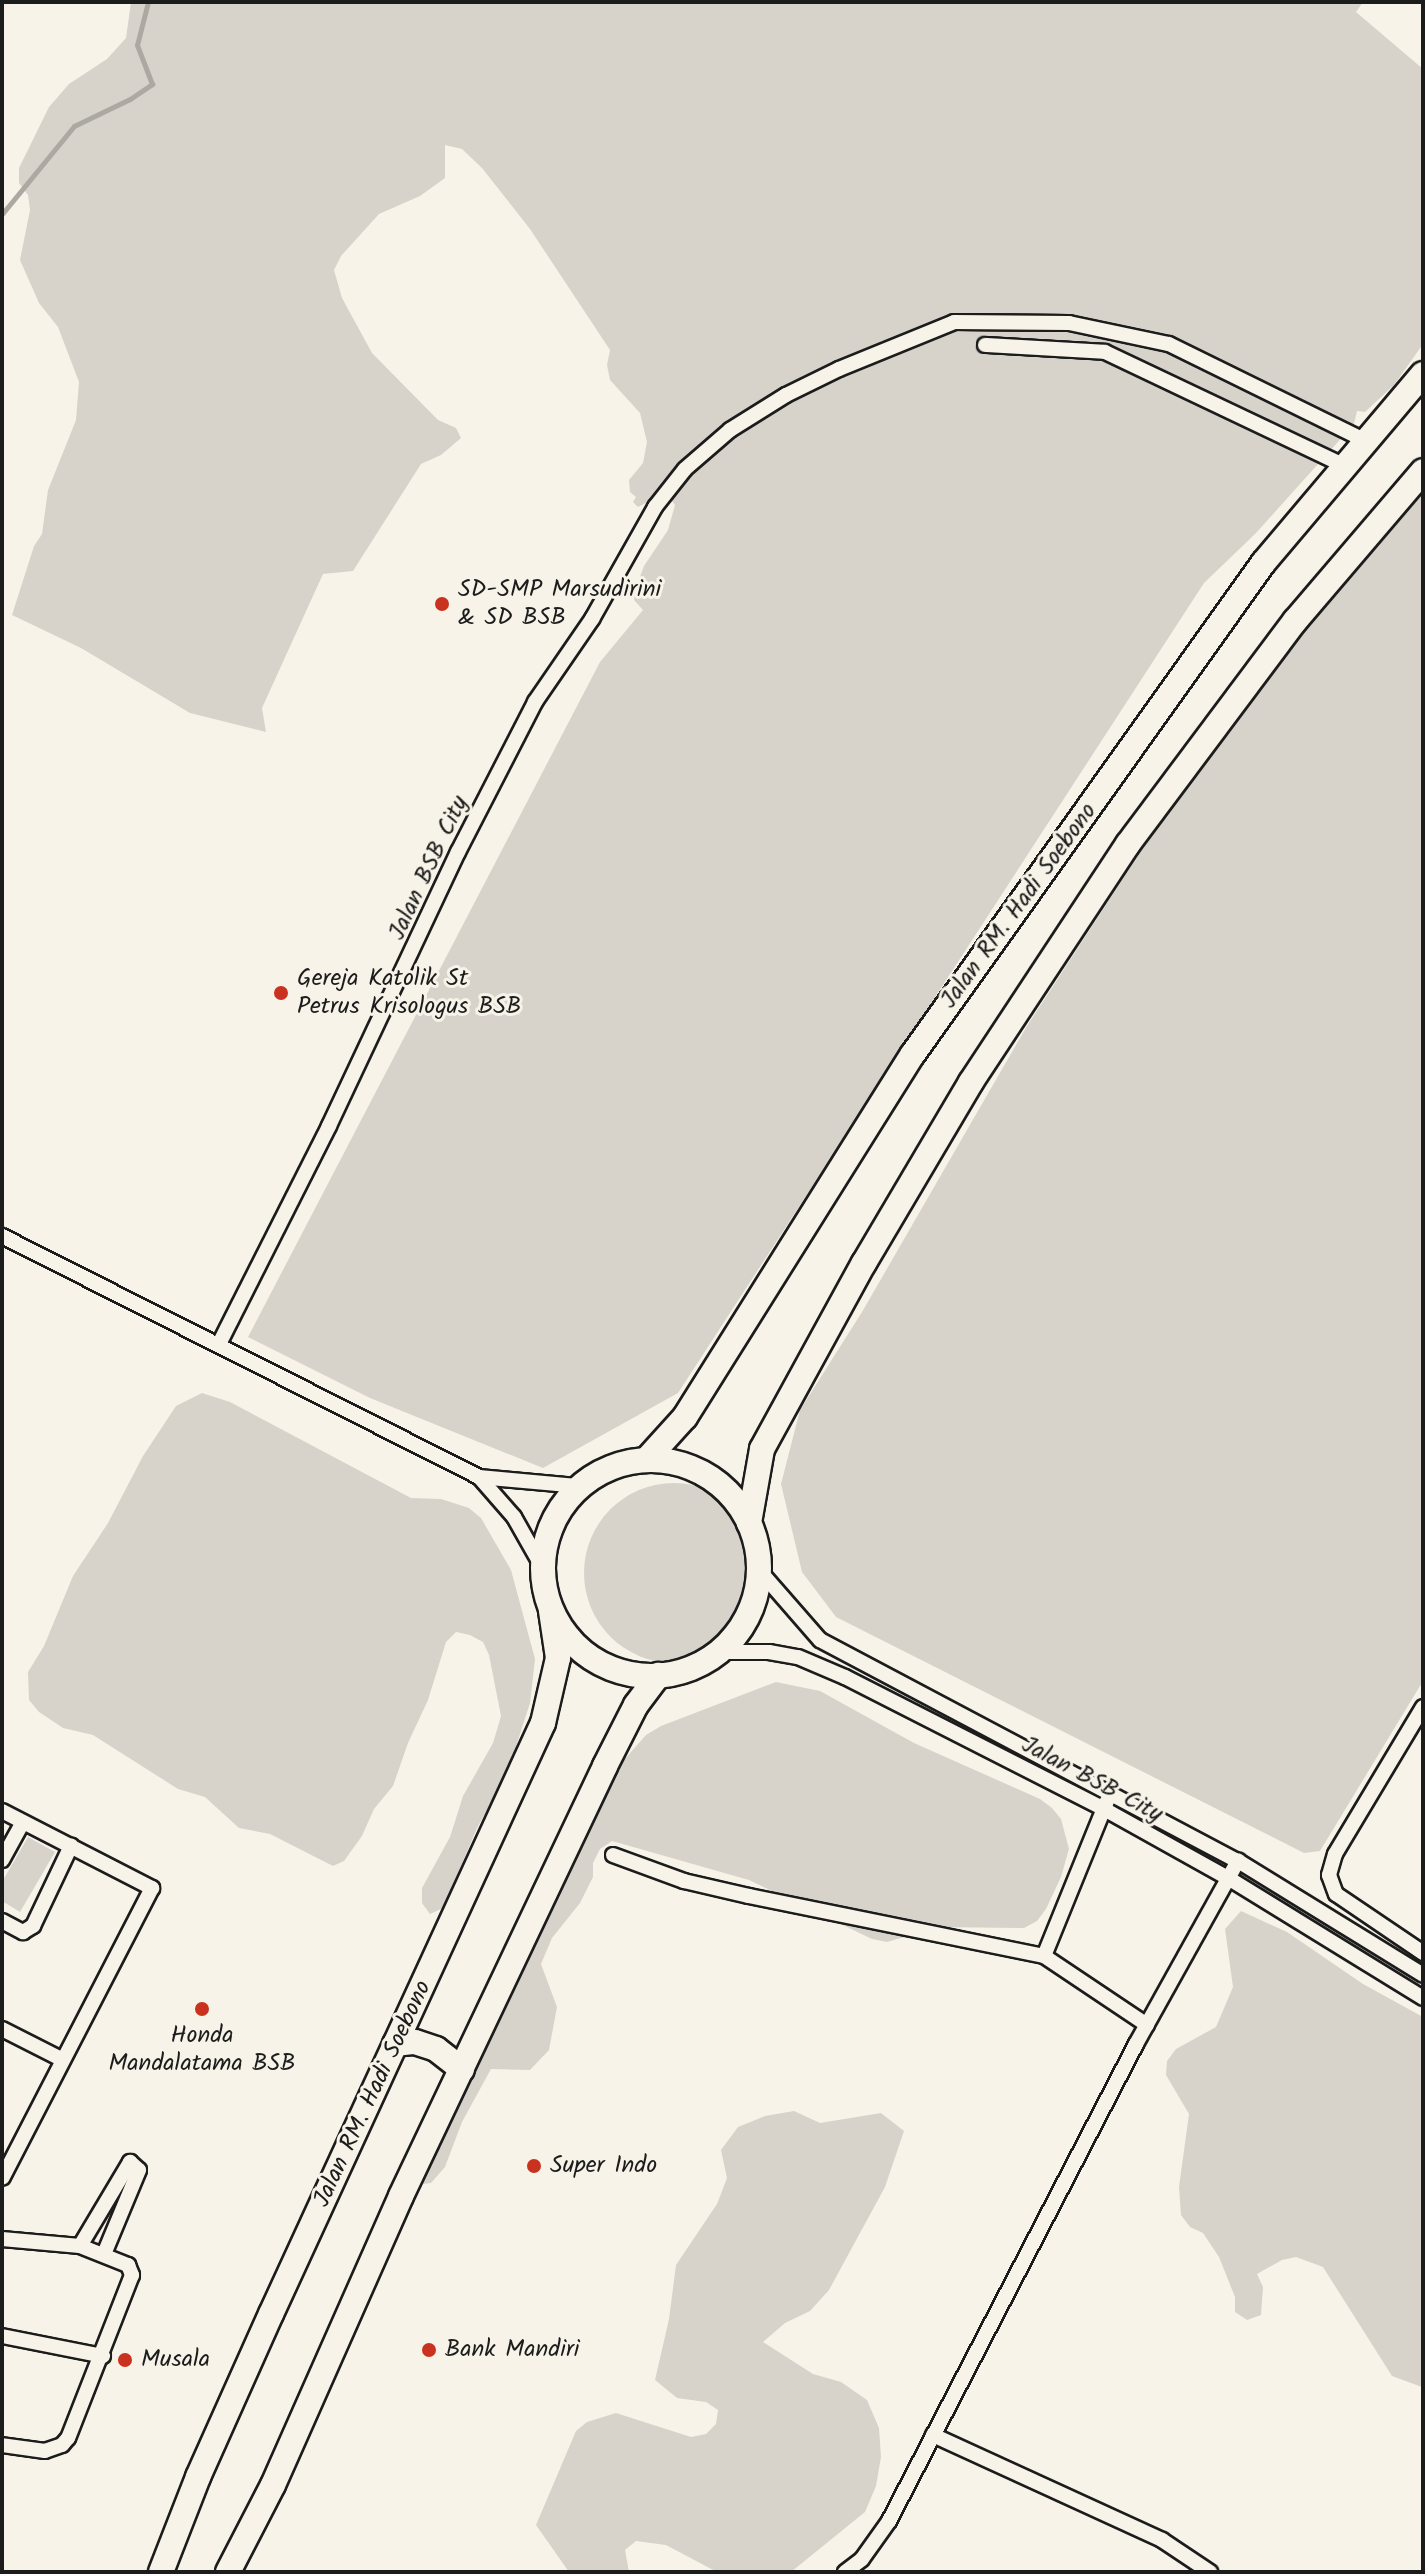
<!DOCTYPE html>
<html>
<head>
<meta charset="utf-8">
<style>
  body { margin:0 }
  #map { position:relative; width:1425px; height:2574px; overflow:hidden; background:#f7f3e8; font-family:Kalam,sans-serif }
  div>[style] { position:absolute }
  .green>* { inset:0; background:#d7d3cb }
  .round { border-radius:50% }
  .stream>* { height:5px; margin:-2.5px; padding:0 2.5px; transform-origin:2.5px; border-radius:2.5px; background:#aca9a2 }
  .roads { filter:drop-shadow(2px 0 #1c1c1c) drop-shadow(-2px 0 #1c1c1c) drop-shadow(0 2px #1c1c1c) drop-shadow(0 -2px #1c1c1c) }
  .minor>* { height:14px; margin:-7px; padding:0 7px; transform-origin:7px; border-radius:7px; background:#f7f3e8 }
  .primary>* { height:24px; margin:-12px; padding:0 12px; transform-origin:12px; border-radius:12px; background:#f7f3e8 }
  .primary>.ring { margin:-12px; padding:0; box-sizing:content-box; background:none; border:24px solid #f7f3e8; border-radius:50% }
  .dots>* { width:22px; height:22px; translate:-50% -50%; box-sizing:border-box; border:4px solid #f7f3e8; border-radius:50% }
  span { translate:-50% -50%; white-space:nowrap; text-align:center; line-height:1.15; -webkit-text-stroke:6px #f7f3e8; paint-order:stroke }
  .poi-label { font-size:24px; color:#1c1c1c }
  .left { translate:0 -50%; text-align:left }
  .street-label { font-size:24px; color:#1c1c1c }
  .frame { position:absolute; inset:0; border:4px solid #1c1c1c; pointer-events:none }
</style>
</head>
<body>
<div id="map">
  <div class="green">
    <i style="clip-path:polygon(131px 2px,1363px 2px,1356px 12px,1423px 69px,1423px 344px,1394px 385px,1365px 412px,1357px 411px,1354px 424px,1256px 533px,1204px 583px,678px 1393px,543px 1468px,370px 1398px,248px 1337px,600px 662px,643px 610px,634px 600px,635px 590px,644px 566px,668px 530px,675px 505px,666px 493px,638px 507px,633px 502px,636px 497px,630px 492px,629px 480px,643px 463px,647px 442px,640px 413px,610px 380px,607px 365px,610px 350px,530px 229px,482px 168px,462px 149px,445px 145px,445px 178px,420px 196px,379px 214px,341px 256px,334px 270px,342px 298px,372px 353px,438px 420px,456px 428px,461px 438px,441px 455px,421px 464px,353px 571px,323px 574px,262px 708px,266px 732px,190px 713px,81px 648px,12px 615px,34px 546px,42px 534px,48px 490px,76px 420px,79px 382px,58px 327px,39px 303px,20px 260px,30px 210px,28px 195px,19px 183px,19px 168px,49px 107px,69px 84px,107px 59px,126px 38px)"></i>
    <i style="clip-path:polygon(1423px 483px,1423px 1681px,1320px 1851px,1304px 1853px,836px 1617px,802px 1572px,781px 1484px,800px 1410px,862px 1312px,1027px 1026px,1147px 842px,1310px 622px)"></i>
    <i style="clip-path:polygon(202px 1393px,230px 1402px,411px 1498px,441px 1499px,469px 1508px,481px 1518px,511px 1570px,535px 1659px,530px 1703px,507px 1774px,477px 1828px,443px 1908px,430px 1914px,422px 1903px,422px 1888px,450px 1837px,463px 1796px,493px 1743px,501px 1716px,489px 1655px,483px 1642px,470px 1635px,456px 1632px,446px 1642px,428px 1700px,408px 1743px,393px 1786px,374px 1809px,362px 1836px,344px 1861px,333px 1866px,270px 1834px,239px 1828px,205px 1797px,178px 1789px,93px 1735px,63px 1728px,39px 1712px,29px 1700px,28px 1672px,44px 1646px,73px 1576px,108px 1523px,143px 1456px,176px 1406px)"></i>
    <i class="round" style="left:584px;top:1483px;width:180px;height:180px"></i>
    <i style="clip-path:polygon(776px 1682px,820px 1691px,914px 1743px,1040px 1799px,1052px 1808px,1061px 1819px,1069px 1849px,1061px 1877px,1046px 1909px,1037px 1921px,1024px 1928px,939px 1927px,887px 1942px,872px 1939px,749px 1880px,612px 1841px,600px 1849px,593px 1863px,593px 1877px,580px 1903px,552px 1938px,541px 1964px,557px 2007px,549px 2050px,530px 2070px,491px 2069px,462px 2122px,445px 2167px,431px 2183px,423px 2184px,420px 2177px,594px 1810px,624px 1760px,646px 1735px,661px 1726px)"></i>
    <i style="clip-path:polygon(28px 1837px,55px 1852px,20px 1912px,2px 1901px,2px 1882px)"></i>
    <i style="clip-path:polygon(1241px 1911px,1287px 1932px,1363px 1984px,1423px 2017px,1422px 2387px,1392px 2376px,1323px 2267px,1296px 2257px,1282px 2260px,1257px 2274px,1263px 2287px,1261px 2315px,1247px 2320px,1235px 2312px,1235px 2297px,1219px 2257px,1203px 2233px,1190px 2227px,1181px 2215px,1179px 2187px,1189px 2114px,1166px 2075px,1167px 2061px,1176px 2049px,1216px 2027px,1233px 1987px,1225px 1929px)"></i>
    <i style="clip-path:polygon(794px 2111px,820px 2123px,881px 2113px,904px 2131px,885px 2187px,829px 2290px,810px 2311px,785px 2323px,763px 2342px,813px 2374px,841px 2382px,867px 2400px,879px 2428px,881px 2457px,876px 2486px,865px 2512px,791px 2572px,717px 2572px,666px 2545px,636px 2541px,625px 2550px,629px 2572px,569px 2572px,536px 2525px,576px 2431px,587px 2422px,616px 2413px,691px 2437px,706px 2434px,716px 2424px,718px 2410px,706px 2402px,677px 2398px,655px 2380px,669px 2319px,676px 2265px,717px 2204px,727px 2178px,721px 2150px,738px 2127px,765px 2116px)"></i>
  </div>
  <div class="stream">
    <i style="left:2px;top:214px;width:114px;rotate:-50.7deg"></i>
    <i style="left:74px;top:126px;width:62px;rotate:-25.7deg"></i>
    <i style="left:130px;top:99px;width:27px;rotate:-34deg"></i>
    <i style="left:152px;top:84px;width:42px;rotate:-111deg"></i>
    <i style="left:137px;top:45px;width:44px;rotate:-75.7deg"></i>
  </div>
  <div class="roads">
    <div class="minor">
      <i style="left:985px;top:345px;width:120px;rotate:3.3deg"></i>
      <i style="left:1105px;top:352px;width:266px;rotate:25.4deg"></i>
      <i style="left:2px;top:1236px;width:534px;rotate:26.8deg"></i>
      <i style="left:479px;top:1477px;width:53px;rotate:48.8deg"></i>
      <i style="left:514px;top:1517px;width:61px;rotate:60.5deg"></i>
      <i style="left:219px;top:1344px;width:244px;rotate:-63.2deg"></i>
      <i style="left:329px;top:1126px;width:303px;rotate:-64.8deg"></i>
      <i style="left:458px;top:852px;width:169px;rotate:-62.8deg"></i>
      <i style="left:535px;top:702px;width:101px;rotate:-55.5deg"></i>
      <i style="left:592px;top:619px;width:129px;rotate:-60.6deg"></i>
      <i style="left:655px;top:507px;width:48px;rotate:-51.7deg"></i>
      <i style="left:685px;top:469px;width:60px;rotate:-40.9deg"></i>
      <i style="left:730px;top:430px;width:66px;rotate:-32deg"></i>
      <i style="left:786px;top:395px;width:59px;rotate:-26.1deg"></i>
      <i style="left:839px;top:369px;width:124px;rotate:-22.2deg"></i>
      <i style="left:954px;top:322px;width:115px;rotate:0.5deg"></i>
      <i style="left:1069px;top:323px;width:102px;rotate:11.9deg"></i>
      <i style="left:1169px;top:344px;width:220px;rotate:26.2deg"></i>
      <i style="left:479px;top:1477px;width:98px;rotate:5.2deg"></i>
      <i style="left:759px;top:1570px;width:93px;rotate:48.9deg"></i>
      <i style="left:820px;top:1640px;width:473px;rotate:27.9deg"></i>
      <i style="left:1238px;top:1861px;width:217px;rotate:31.6deg"></i>
      <i style="left:720px;top:1652px;width:49px"></i>
      <i style="left:769px;top:1652px;width:29px;rotate:10deg"></i>
      <i style="left:798px;top:1657px;width:51px;rotate:23.1deg"></i>
      <i style="left:845px;top:1677px;width:291px;rotate:27deg"></i>
      <i style="left:1104px;top:1809px;width:142px;rotate:29.1deg"></i>
      <i style="left:1228px;top:1878px;width:229px;rotate:31.6deg"></i>
      <i style="left:1423px;top:1707px;width:171px;rotate:120.9deg"></i>
      <i style="left:1335px;top:1854px;width:22px;rotate:106deg"></i>
      <i style="left:1329px;top:1875px;width:20px;rotate:70deg"></i>
      <i style="left:1336px;top:1894px;width:105px;rotate:34.1deg"></i>
      <i style="left:1107px;top:1801px;width:167px;rotate:112.1deg"></i>
      <i style="left:1044px;top:1956px;width:124px;rotate:33.8deg"></i>
      <i style="left:2px;top:1811px;width:169px;rotate:27.2deg"></i>
      <i style="left:152px;top:1888px;width:326px;rotate:117.3deg"></i>
      <i style="left:613px;top:1855px;width:76px;rotate:20.1deg"></i>
      <i style="left:684px;top:1881px;width:67px;rotate:13deg"></i>
      <i style="left:749px;top:1896px;width:301px;rotate:11.5deg"></i>
      <i style="left:2px;top:1860px;width:43px;rotate:-61.1deg"></i>
      <i style="left:2px;top:1921px;width:24px;rotate:28deg"></i>
      <i style="left:23px;top:1932px;width:12px;rotate:-31deg"></i>
      <i style="left:33px;top:1926px;width:89px;rotate:-64.6deg"></i>
      <i style="left:2px;top:2029px;width:68px;rotate:26.9deg"></i>
      <i style="left:2px;top:2239px;width:78px;rotate:5.1deg"></i>
      <i style="left:80px;top:2246px;width:52px;rotate:21.6deg"></i>
      <i style="left:128px;top:2265px;width:11px;rotate:68deg"></i>
      <i style="left:132px;top:2275px;width:175px;rotate:111.4deg"></i>
      <i style="left:68px;top:2438px;width:9px;rotate:131deg"></i>
      <i style="left:62px;top:2445px;width:18px;rotate:161deg"></i>
      <i style="left:45px;top:2451px;width:43px;rotate:-172.1deg"></i>
      <i style="left:80px;top:2246px;width:98px;rotate:-59.2deg"></i>
      <i style="left:130px;top:2162px;width:12px;rotate:42deg"></i>
      <i style="left:139px;top:2170px;width:91px;rotate:112.6deg"></i>
      <i style="left:2px;top:2336px;width:103px;rotate:11.2deg"></i>
      <i style="left:933px;top:2435px;width:252px;rotate:24.6deg"></i>
      <i style="left:1162px;top:2540px;width:58px;rotate:33.7deg"></i>
      <i style="left:845px;top:2572px;width:21px;rotate:-37deg"></i>
      <i style="left:862px;top:2559px;width:47px;rotate:-54.6deg"></i>
      <i style="left:889px;top:2521px;width:537px;rotate:-62.62deg"></i>
      <i style="left:1136px;top:2044px;width:210px;rotate:-60.9deg"></i>
    </div>
    <div class="primary">
      <i style="left:646px;top:1460px;width:58px;rotate:-47.8deg"></i>
      <i style="left:685px;top:1417px;width:429px;rotate:-57.9deg"></i>
      <i style="left:913px;top:1054px;width:604px;rotate:-54.5deg"></i>
      <i style="left:1264px;top:562px;width:246px;rotate:-49.8deg"></i>
      <i class="ring" style="left:543px;top:1460px;width:192px;height:192px"></i>
      <i style="left:749px;top:1523px;width:75px;rotate:-80deg"></i>
      <i style="left:762px;top:1449px;width:212px;rotate:-61.3deg"></i>
      <i style="left:864px;top:1263px;width:210px;rotate:-59.4deg"></i>
      <i style="left:971px;top:1082px;width:285px;rotate:-56.6deg"></i>
      <i style="left:1128px;top:844px;width:279px;rotate:-53.2deg"></i>
      <i style="left:1295px;top:621px;width:197px;rotate:-49.5deg"></i>
      <i style="left:395px;top:2044px;width:20px;rotate:-6deg"></i>
      <i style="left:415px;top:2042px;width:22px;rotate:18deg"></i>
      <i style="left:436px;top:2049px;width:33px;rotate:38deg"></i>
      <i style="left:161px;top:2572px;width:102px;rotate:-68.7deg"></i>
      <i style="left:198px;top:2477px;width:179px;rotate:-65.9deg"></i>
      <i style="left:271px;top:2314px;width:651px;rotate:-65.29deg"></i>
      <i style="left:543px;top:1723px;width:67px;rotate:-77deg"></i>
      <i style="left:558px;top:1658px;width:48px;rotate:-98.5deg"></i>
      <i style="left:228px;top:2572px;width:98px;rotate:-62.7deg"></i>
      <i style="left:273px;top:2485px;width:316px;rotate:-66.1deg"></i>
      <i style="left:401px;top:2196px;width:476px;rotate:-64.6deg"></i>
      <i style="left:605px;top:1766px;width:68px;rotate:-63.1deg"></i>
      <i style="left:636px;top:1705px;width:38px;rotate:-53deg"></i>
    </div>
  </div>
  <div class="dots">
    <i style="left:442px;top:604px;background:#c8321e"></i>
    <i style="left:281px;top:993px;background:#c8321e"></i>
    <i style="left:202px;top:2009px;background:#c8321e"></i>
    <i style="left:534px;top:2166px;background:#c8321e"></i>
    <i style="left:429px;top:2350px;background:#c8321e"></i>
    <i style="left:125px;top:2360px;background:#c8321e"></i>
  </div>
  <div class="poi-label">
    <span class="left" style="left:458px;top:604px">SD-SMP Marsudirini<br>&amp; SD BSB</span>
    <span class="left" style="left:297px;top:993px">Gereja Katolik St<br>Petrus Krisologus BSB</span>
    <span style="left:202px;top:2050px">Honda<br>Mandalatama BSB</span>
    <span class="left" style="left:550px;top:2166px">Super Indo</span>
    <span class="left" style="left:445px;top:2350px">Bank Mandiri</span>
    <span class="left" style="left:141px;top:2360px">Musala</span>
  </div>
  <div class="street-label">
    <span style="left:429px;top:868px;rotate:-65deg">Jalan BSB City</span>
    <span style="left:1019px;top:906px;rotate:-54deg">Jalan RM. Hadi Soebono</span>
    <span style="left:1092px;top:1780px;rotate:28deg">Jalan BSB City</span>
    <span style="left:373px;top:2094px;rotate:-65deg">Jalan RM. Hadi Soebono</span>
  </div>
  <div class="frame"></div>
</div>
</body>
</html>
